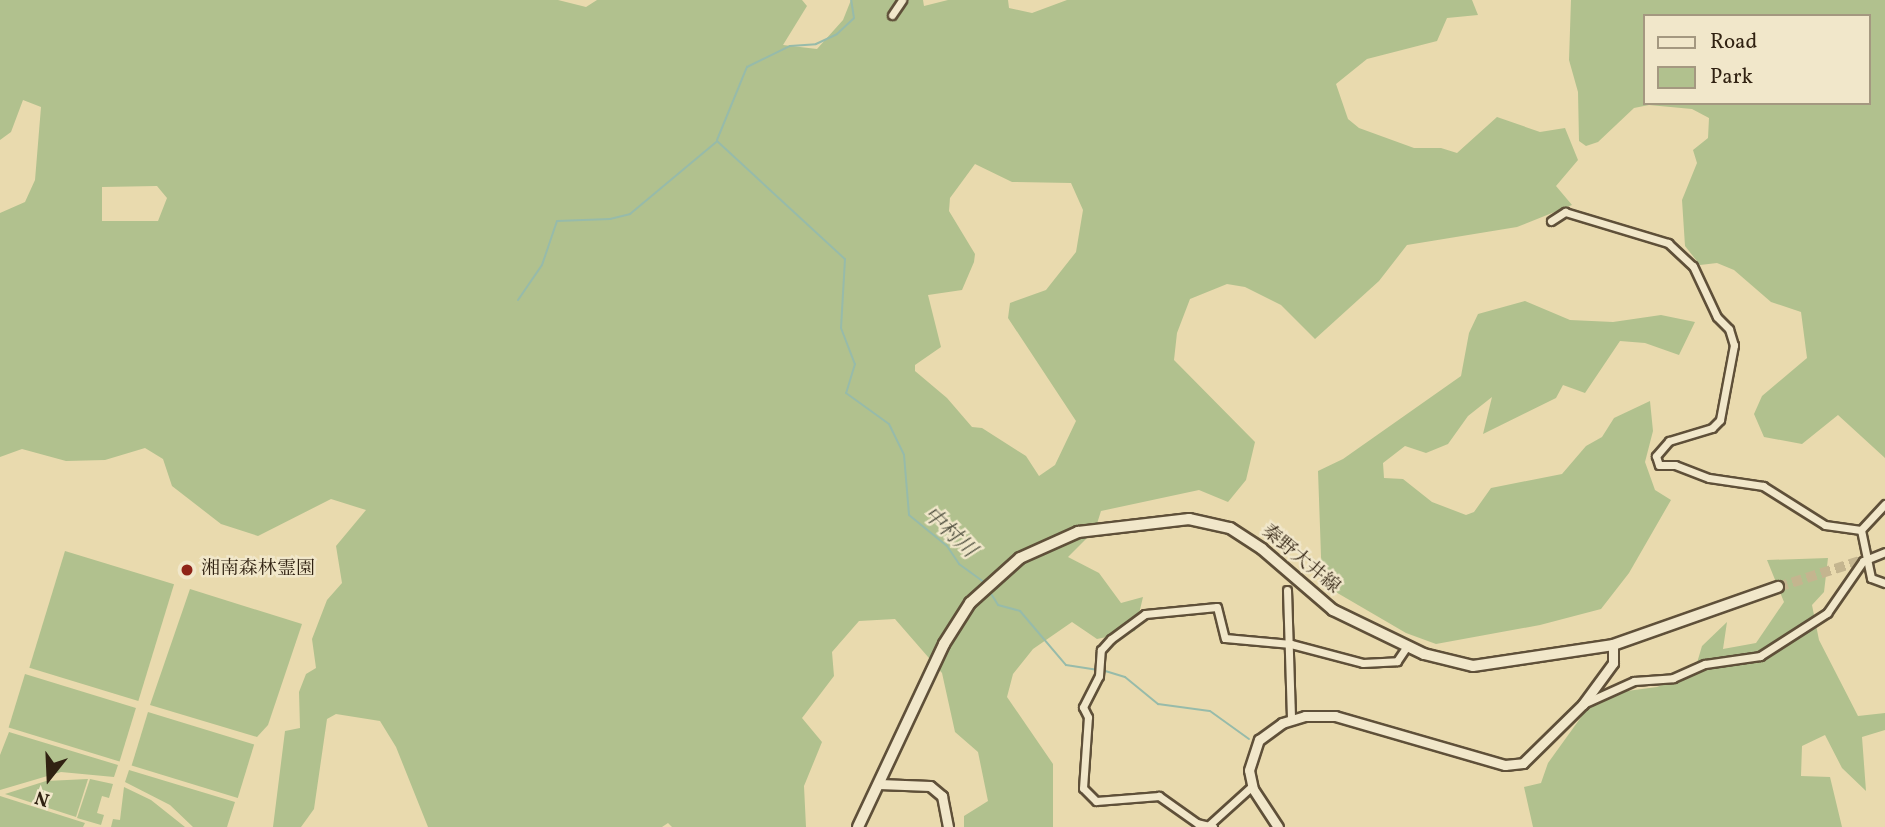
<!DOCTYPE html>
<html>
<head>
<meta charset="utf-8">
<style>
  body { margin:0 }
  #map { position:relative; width:1885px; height:827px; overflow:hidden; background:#e9daae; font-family:Vollkorn,"Noto Serif JP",serif }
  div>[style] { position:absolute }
  .green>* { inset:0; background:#b1c18e; transform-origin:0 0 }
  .stream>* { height:2px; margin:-1px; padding:0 1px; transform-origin:1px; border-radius:1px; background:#97bbaa }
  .secondary-tunnel>* { height:10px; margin-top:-5px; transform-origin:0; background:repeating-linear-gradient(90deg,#c4b58f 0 10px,transparent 0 15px) }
  .roads { filter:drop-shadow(2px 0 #5f5039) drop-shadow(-2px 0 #5f5039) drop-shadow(0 2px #5f5039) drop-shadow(0 -2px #5f5039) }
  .minor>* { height:7px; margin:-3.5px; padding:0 3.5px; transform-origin:3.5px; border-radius:3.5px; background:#f1e7ca }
  .tertiary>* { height:9px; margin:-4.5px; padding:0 4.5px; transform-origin:4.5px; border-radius:4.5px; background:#f1e7ca }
  .secondary>* { height:10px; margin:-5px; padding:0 5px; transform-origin:5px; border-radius:5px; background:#f1e7ca }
  .dots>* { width:19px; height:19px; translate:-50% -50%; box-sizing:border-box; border:4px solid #f1e7ca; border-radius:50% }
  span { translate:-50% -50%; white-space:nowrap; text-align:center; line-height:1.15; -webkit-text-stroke:5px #f1e7ca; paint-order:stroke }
  .street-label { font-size:19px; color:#312212 }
  .poi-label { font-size:19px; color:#312212 }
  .left { translate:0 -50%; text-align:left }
  .water-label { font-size:21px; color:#505040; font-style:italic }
  .legend { position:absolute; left:1643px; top:14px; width:228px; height:91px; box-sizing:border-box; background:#f1e7ca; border:2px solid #a49880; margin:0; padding:9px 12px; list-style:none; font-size:21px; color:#312212 }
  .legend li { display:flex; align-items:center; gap:14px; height:35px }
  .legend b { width:35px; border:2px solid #a49880 }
  .north { position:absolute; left:14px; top:743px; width:70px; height:70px; -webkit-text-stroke:5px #f1e7ca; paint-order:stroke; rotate:198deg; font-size:19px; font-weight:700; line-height:28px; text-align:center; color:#312212 }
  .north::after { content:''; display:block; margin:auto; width:24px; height:32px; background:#312212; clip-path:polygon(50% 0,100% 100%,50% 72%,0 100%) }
</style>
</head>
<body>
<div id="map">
  <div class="green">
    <i style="clip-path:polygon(evenodd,0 0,558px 0,586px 7px,597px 0,802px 0,807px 6px,783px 45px,817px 49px,843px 20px,851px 0,923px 0,924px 6px,948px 0,1008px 0,1009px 8px,1032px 13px,1067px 0,1472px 0,1478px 15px,1447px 18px,1437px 41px,1367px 59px,1336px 84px,1348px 119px,1359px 128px,1414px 148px,1441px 148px,1457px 153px,1497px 117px,1540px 132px,1565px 128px,1578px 160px,1556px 186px,1572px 205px,1517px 227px,1407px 245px,1379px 281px,1315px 339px,1281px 305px,1245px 287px,1227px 284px,1190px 299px,1177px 333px,1174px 360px,1255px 442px,1246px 480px,1228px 502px,1199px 490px,1101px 511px,1095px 530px,1068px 557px,1099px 573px,1121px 603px,1143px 597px,1135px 631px,1097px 639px,1072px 622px,1033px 649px,1013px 674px,1007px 697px,1053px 764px,1053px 827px,964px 827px,964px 816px,988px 801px,978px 752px,955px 732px,942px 673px,895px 619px,859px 621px,832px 652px,834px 676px,802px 718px,822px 742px,804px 786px,806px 827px,672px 827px,668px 823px,662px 827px,428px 827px,396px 747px,380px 721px,336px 714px,327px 719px,314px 809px,301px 827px,273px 827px,285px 731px,300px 728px,299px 692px,306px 674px,316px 668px,312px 639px,327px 600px,342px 583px,336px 546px,366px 510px,331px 499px,258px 536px,221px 524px,172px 486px,163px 459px,145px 448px,105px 460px,66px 461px,22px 449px,0 457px,0 213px,25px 202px,35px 180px,41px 107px,23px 100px,11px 132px,0 140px,0 0,975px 164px,1012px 182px,1071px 183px,1083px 210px,1076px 252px,1046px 290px,1010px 303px,1008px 318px,1076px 421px,1055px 465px,1039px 476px,1026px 456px,982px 428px,972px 427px,947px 398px,915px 371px,915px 365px,941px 347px,928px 295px,962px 290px,974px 262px,975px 254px,949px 211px,950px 198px,975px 164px,0 0,157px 186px,167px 198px,158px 221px,102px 221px,102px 187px,157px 186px)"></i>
    <i style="clip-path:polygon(evenodd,1571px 0,1885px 0,1885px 458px,1838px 415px,1802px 444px,1764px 437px,1754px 414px,1762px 396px,1807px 358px,1801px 312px,1771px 302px,1734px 270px,1717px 263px,1700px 265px,1685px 246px,1682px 200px,1697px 163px,1693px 150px,1708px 138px,1709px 118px,1692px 109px,1649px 105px,1634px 108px,1598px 142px,1586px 146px,1579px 141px,1578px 92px,1569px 60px,1571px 0,1645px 16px,1869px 16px,1869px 103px,1645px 103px,1645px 16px)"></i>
    <i style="clip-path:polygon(1525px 301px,1570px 320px,1613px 322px,1661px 315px,1695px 322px,1679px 355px,1645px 343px,1620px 341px,1585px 393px,1563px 385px,1556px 398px,1483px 434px,1492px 397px,1468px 416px,1448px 444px,1426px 453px,1405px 446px,1383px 463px,1384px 478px,1403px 479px,1432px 502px,1466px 515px,1474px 512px,1491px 488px,1562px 474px,1586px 446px,1602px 437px,1614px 418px,1650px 401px,1653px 431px,1645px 462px,1655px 490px,1671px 500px,1629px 573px,1601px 609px,1540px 625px,1436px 644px,1406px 633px,1322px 584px,1318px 471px,1343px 459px,1461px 376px,1469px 333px,1478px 314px)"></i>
    <i style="left:65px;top:551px;width:114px;height:122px;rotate:17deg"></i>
    <i style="clip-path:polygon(1828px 558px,1824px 592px,1812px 605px,1819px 640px,1858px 716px,1885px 713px,1885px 730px,1862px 737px,1866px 791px,1842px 768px,1825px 735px,1802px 746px,1801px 776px,1830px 777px,1842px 827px,1533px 827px,1524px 787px,1541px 783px,1548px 763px,1597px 695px,1657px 687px,1694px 673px,1702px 646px,1727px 622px,1723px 649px,1756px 643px,1784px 602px,1767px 560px)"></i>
    <i style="clip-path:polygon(190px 589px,302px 624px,268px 725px,257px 737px,150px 705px)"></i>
    <i style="left:25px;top:674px;width:116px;height:56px;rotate:17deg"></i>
    <i style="left:148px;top:712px;width:111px;height:56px;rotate:17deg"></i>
    <i style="clip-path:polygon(9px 732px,118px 765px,114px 777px,61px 772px,0 790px,0 755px)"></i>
    <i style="clip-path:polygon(129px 770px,235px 802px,227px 827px,193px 827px,170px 805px,125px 782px)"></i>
    <i style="clip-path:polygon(88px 779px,76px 817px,5px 794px,46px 781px)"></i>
    <i style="clip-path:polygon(90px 779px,113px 784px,109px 798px,102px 796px,97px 813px,104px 815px,101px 825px,77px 818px)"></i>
    <i style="clip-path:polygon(124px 787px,151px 800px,185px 827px,111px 827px,113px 819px,120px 820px)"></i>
    <i style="clip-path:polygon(0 796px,85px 823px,83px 827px,0 827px)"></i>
  </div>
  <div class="stream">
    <i style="left:717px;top:140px;width:79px;rotate:-67.7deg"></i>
    <i style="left:747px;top:67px;width:48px;rotate:-26deg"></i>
    <i style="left:790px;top:46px;width:26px;rotate:-4deg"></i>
    <i style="left:816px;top:44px;width:23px;rotate:-25deg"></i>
    <i style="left:837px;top:34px;width:23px;rotate:-43deg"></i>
    <i style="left:854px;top:18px;width:18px;rotate:-99deg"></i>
    <i style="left:717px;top:141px;width:174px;rotate:42.7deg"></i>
    <i style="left:845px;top:259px;width:69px;rotate:93.3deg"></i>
    <i style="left:841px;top:328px;width:39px;rotate:69deg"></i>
    <i style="left:855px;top:364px;width:30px;rotate:107deg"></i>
    <i style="left:846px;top:393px;width:53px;rotate:35.8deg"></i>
    <i style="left:889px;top:424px;width:34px;rotate:64deg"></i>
    <i style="left:904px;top:455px;width:60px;rotate:85.2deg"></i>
    <i style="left:909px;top:515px;width:49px;rotate:39.2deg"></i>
    <i style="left:947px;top:546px;width:22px;rotate:56deg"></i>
    <i style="left:959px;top:564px;width:34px;rotate:36deg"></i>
    <i style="left:518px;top:300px;width:42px;rotate:-55.6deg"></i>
    <i style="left:542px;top:265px;width:46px;rotate:-71.2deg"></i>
    <i style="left:557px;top:221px;width:53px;rotate:-2.2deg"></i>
    <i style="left:610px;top:219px;width:21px;rotate:-14deg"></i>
    <i style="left:630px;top:214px;width:112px;rotate:-39.9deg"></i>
    <i style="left:990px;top:592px;width:15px;rotate:58deg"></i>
    <i style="left:998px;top:605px;width:23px;rotate:15deg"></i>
    <i style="left:1020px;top:611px;width:71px;rotate:49.6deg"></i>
    <i style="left:1066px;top:665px;width:31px;rotate:9deg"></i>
    <i style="left:1102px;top:670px;width:24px;rotate:17deg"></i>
    <i style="left:1125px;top:677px;width:43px;rotate:39.3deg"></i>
    <i style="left:1158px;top:704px;width:52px;rotate:7.7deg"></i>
    <i style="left:1210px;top:711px;width:48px;rotate:35.7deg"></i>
  </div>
  <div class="secondary-tunnel">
    <i style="left:1778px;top:587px;width:99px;rotate:-17.7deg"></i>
  </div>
  <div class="roads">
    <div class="minor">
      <i style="left:892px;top:15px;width:18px;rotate:-56deg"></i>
      <i style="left:1551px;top:221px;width:17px;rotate:-33deg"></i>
      <i style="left:1565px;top:212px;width:108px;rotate:16.8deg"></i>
      <i style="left:1668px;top:243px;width:34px;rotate:43deg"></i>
      <i style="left:1693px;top:266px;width:56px;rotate:64.8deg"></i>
      <i style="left:1717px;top:317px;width:17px;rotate:45deg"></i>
      <i style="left:1729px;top:329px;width:17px;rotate:73deg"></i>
      <i style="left:1734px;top:345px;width:76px;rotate:100.6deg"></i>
      <i style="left:1720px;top:420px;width:11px;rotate:135deg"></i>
      <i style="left:1712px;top:428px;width:45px;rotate:163.2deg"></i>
      <i style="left:1669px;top:441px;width:20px;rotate:131deg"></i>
      <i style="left:1656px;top:456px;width:9px;rotate:72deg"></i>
      <i style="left:1659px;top:465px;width:16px"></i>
      <i style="left:1675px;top:465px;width:36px;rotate:21deg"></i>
      <i style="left:1709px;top:478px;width:55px;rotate:8.4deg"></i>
      <i style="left:1763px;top:486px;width:73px;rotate:32.2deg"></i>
      <i style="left:1825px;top:525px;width:36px;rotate:8deg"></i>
      <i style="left:1885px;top:504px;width:35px;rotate:133deg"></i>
      <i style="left:1861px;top:530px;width:49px;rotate:78.2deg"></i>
      <i style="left:1871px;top:578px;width:15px;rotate:20deg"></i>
      <i style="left:1287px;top:590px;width:129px;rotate:88.2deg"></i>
      <i style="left:1583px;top:704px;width:56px;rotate:-24.3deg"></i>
      <i style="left:1634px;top:681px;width:39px;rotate:-4deg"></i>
      <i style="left:1673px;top:678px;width:35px;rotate:-24deg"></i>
      <i style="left:1705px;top:664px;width:56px;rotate:-8.3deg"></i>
      <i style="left:1760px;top:656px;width:80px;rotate:-32.7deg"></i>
      <i style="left:1827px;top:613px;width:63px;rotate:-55.3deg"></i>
      <i style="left:1863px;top:561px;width:24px;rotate:-22deg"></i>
      <i style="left:1209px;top:825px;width:58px;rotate:-42.2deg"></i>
      <i style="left:1213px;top:827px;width:16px;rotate:-166deg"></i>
      <i style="left:1197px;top:823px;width:47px;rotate:-144.6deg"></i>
      <i style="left:1159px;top:796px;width:63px;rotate:175.5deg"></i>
      <i style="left:1096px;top:801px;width:18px;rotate:-135deg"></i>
      <i style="left:1083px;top:788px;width:71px;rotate:-86deg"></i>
      <i style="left:1088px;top:717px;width:11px;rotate:-117deg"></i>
      <i style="left:1083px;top:707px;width:35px;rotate:-63deg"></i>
      <i style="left:1099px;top:676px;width:26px;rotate:-86deg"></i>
      <i style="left:1101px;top:650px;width:15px;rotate:-48deg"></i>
      <i style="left:1111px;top:639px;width:42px;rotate:-36.3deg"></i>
      <i style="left:1145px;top:614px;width:72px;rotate:-5.6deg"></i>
      <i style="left:1217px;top:607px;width:32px;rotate:76deg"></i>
      <i style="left:1225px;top:638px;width:66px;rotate:5.2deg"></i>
      <i style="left:1291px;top:644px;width:74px;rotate:14.8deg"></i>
      <i style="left:1363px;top:663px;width:34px;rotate:-3deg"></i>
      <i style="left:1397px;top:661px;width:18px;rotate:-56deg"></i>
    </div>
    <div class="tertiary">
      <i style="left:879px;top:784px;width:51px;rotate:2.2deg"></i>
      <i style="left:930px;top:786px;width:16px;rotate:40deg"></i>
      <i style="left:942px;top:796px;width:32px;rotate:79deg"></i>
      <i style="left:1278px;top:827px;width:45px;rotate:-123.3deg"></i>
      <i style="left:1253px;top:789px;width:19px;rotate:-102deg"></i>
      <i style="left:1249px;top:770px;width:32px;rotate:-72deg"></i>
      <i style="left:1259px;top:740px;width:29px;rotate:-36deg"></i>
      <i style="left:1282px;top:723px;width:24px;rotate:-17deg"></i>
      <i style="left:1305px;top:716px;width:30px"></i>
      <i style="left:1335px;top:716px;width:177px;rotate:16.1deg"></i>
      <i style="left:1505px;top:765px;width:18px;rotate:-6deg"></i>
      <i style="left:1523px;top:763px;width:84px;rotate:-44.5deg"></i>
      <i style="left:1583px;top:704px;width:51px;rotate:-53.8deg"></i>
      <i style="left:1613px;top:663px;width:18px;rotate:-90deg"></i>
    </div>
    <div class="secondary">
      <i style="left:858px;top:827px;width:202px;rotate:-64.8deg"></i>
      <i style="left:944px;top:644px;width:49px;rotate:-57.6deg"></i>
      <i style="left:970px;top:603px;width:67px;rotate:-42deg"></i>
      <i style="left:1020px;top:558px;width:64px;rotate:-24.1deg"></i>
      <i style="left:1078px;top:532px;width:112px;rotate:-6.7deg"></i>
      <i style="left:1189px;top:519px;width:42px;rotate:12.4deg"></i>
      <i style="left:1230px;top:528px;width:38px;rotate:33deg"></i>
      <i style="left:1262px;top:549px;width:94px;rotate:40.7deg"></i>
      <i style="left:1333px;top:610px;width:101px;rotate:25.8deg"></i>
      <i style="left:1424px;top:654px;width:50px;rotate:13.8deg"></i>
      <i style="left:1473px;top:666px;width:142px;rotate:-8.5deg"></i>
      <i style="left:1613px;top:645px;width:175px;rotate:-19.4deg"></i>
    </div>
  </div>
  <div class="dots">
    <i style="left:187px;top:570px;background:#8f2418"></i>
  </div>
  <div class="street-label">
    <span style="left:1300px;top:560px;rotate:40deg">秦野大井線</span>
  </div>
  <div class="poi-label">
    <span class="left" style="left:201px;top:570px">湘南森林霊園</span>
  </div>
  <div class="water-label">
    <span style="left:949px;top:533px;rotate:43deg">中村川</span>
  </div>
  <ul class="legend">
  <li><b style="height:9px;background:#f1e7ca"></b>Road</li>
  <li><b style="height:19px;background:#b1c18e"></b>Park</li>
  </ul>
  <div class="north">N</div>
</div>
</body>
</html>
